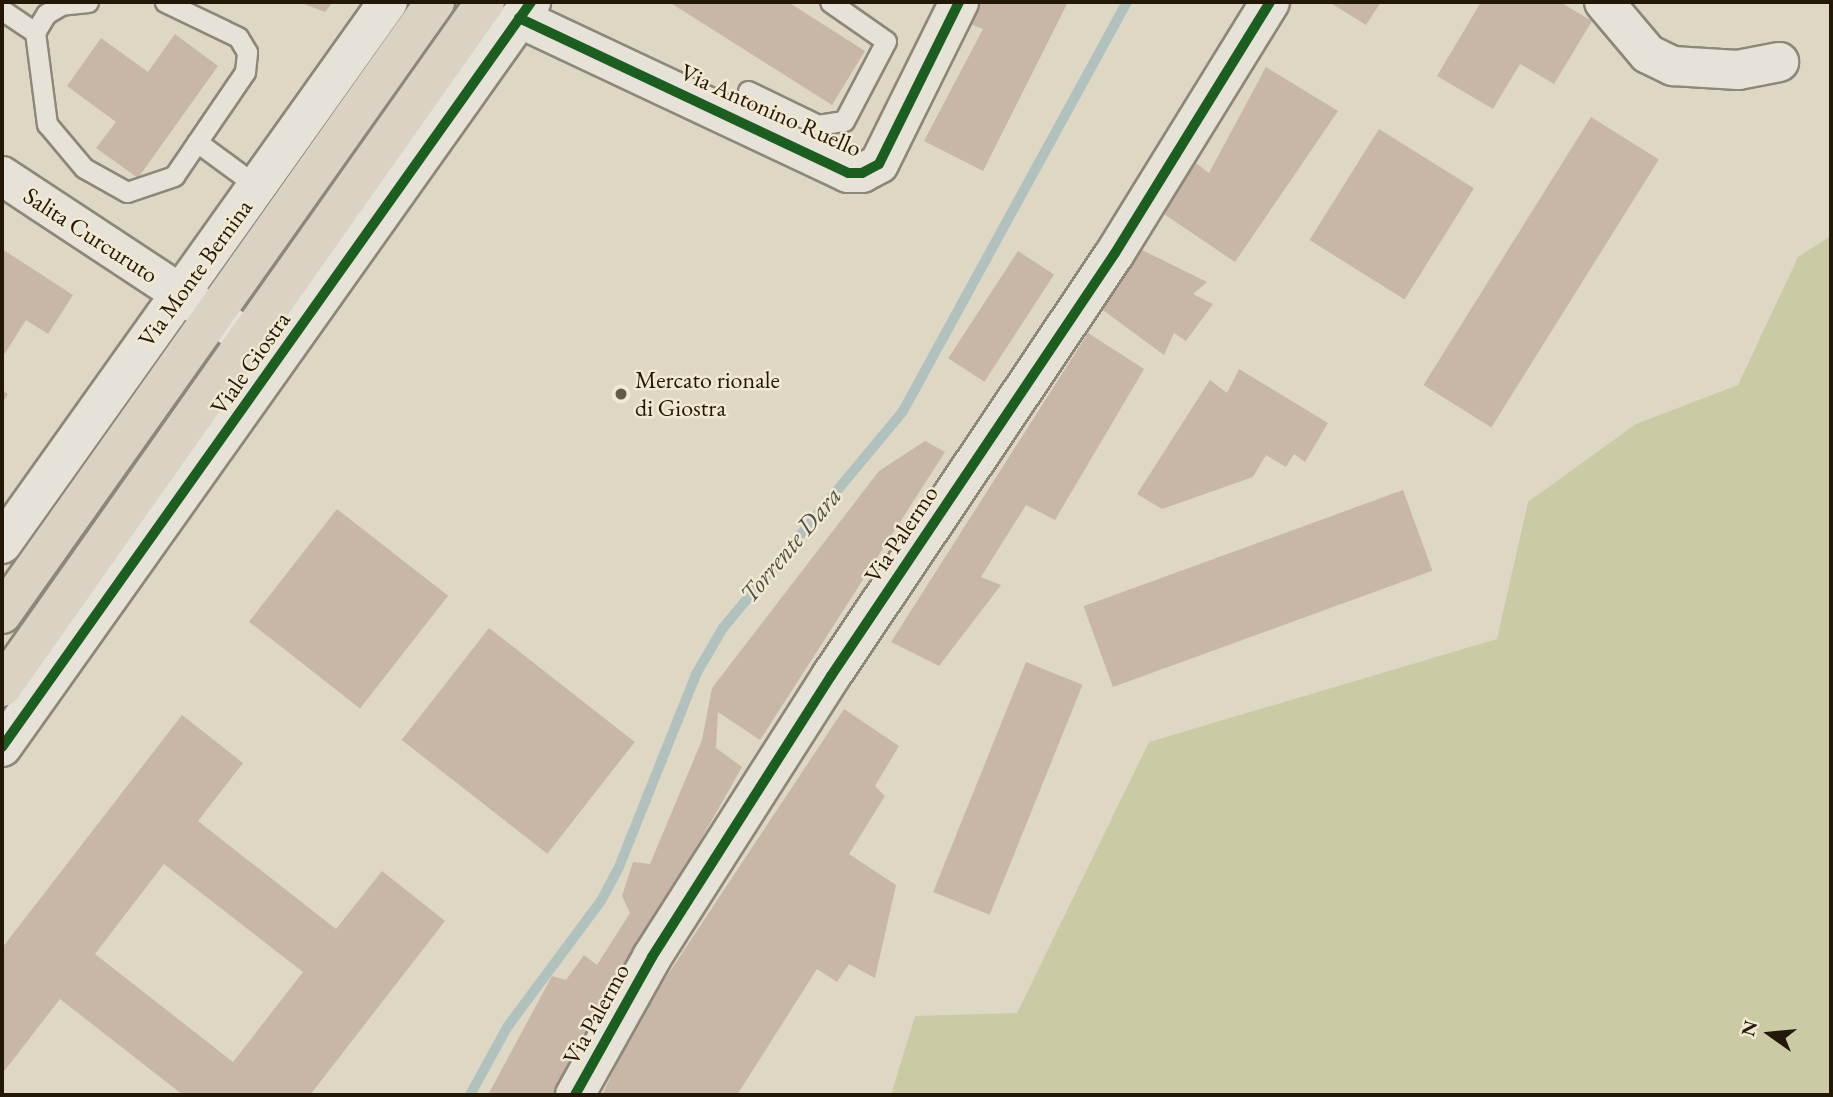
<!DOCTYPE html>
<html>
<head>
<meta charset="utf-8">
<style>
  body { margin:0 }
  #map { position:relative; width:1833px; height:1097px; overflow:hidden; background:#ded7c4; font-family:"EB Garamond",serif }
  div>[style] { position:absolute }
  .green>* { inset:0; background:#cacaa5 }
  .stream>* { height:10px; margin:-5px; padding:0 5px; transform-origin:5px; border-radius:5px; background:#b1c1be }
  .building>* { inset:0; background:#c8b7a7; transform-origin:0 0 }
  .roads { filter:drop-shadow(2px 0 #8d877a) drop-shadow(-2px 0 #8d877a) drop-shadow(0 2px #8d877a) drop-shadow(0 -2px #8d877a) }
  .lane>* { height:19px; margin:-9.5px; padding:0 9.5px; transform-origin:9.5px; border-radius:9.5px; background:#e6e2d8 }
  .street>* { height:38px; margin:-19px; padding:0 19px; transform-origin:19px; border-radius:19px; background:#e6e2d8 }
  .primary>* { height:38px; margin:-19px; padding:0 19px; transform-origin:19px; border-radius:19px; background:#dad3c3 }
  .cycleway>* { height:10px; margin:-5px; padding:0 5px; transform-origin:5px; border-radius:5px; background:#1b5e20 }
  .dots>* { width:19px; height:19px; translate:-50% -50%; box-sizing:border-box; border:4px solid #f1e9d2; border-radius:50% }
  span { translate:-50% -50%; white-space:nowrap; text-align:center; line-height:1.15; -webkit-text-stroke:5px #f1e9d2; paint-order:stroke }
  .street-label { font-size:24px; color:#231707 }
  .poi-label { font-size:24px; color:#231707 }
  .left { translate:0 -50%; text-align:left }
  .water-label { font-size:26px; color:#4e4f46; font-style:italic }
  .frame { position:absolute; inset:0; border:4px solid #231707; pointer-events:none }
  .north { position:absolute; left:1735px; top:999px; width:70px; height:70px; -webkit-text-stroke:5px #f1e9d2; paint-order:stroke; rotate:285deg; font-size:19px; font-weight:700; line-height:28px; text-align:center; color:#231707 }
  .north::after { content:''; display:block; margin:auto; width:24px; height:32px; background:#231707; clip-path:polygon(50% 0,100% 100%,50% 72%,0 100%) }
</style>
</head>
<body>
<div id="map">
  <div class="green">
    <i style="clip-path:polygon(1831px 236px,1831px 1095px,891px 1095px,915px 1016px,1017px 1013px,1149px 742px,1497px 639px,1528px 502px,1636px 424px,1738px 385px,1798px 257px)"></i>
  </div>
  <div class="stream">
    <i style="left:470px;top:1095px;width:79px;rotate:-61.2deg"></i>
    <i style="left:508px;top:1026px;width:156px;rotate:-53.4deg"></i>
    <i style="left:601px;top:901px;width:38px;rotate:-62deg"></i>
    <i style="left:619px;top:867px;width:208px;rotate:-68.2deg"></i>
    <i style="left:696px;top:674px;width:53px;rotate:-59.6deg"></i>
    <i style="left:723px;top:628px;width:282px;rotate:-50.3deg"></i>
    <i style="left:903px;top:411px;width:466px;rotate:-61.3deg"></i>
  </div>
  <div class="building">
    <i style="clip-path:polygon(299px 2px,333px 2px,325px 12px)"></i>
    <i style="clip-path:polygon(669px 2px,788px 2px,865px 51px,832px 105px)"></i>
    <i style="clip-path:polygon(981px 2px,1068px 2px,983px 171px,924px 141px,983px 29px,968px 23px)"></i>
    <i style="clip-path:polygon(1329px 2px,1381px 2px,1366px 25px)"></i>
    <i style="clip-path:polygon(1481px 2px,1560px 2px,1592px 21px,1554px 84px,1520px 64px,1493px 109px,1437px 76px)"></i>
    <i style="clip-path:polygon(175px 34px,218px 66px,138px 178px,96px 148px,116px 122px,67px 86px,101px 38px,148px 72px)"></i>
    <i style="clip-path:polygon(1266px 67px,1338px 111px,1235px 262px,1164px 214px,1192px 160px,1209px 173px)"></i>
    <i style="left:1591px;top:117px;width:80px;height:316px;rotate:32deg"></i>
    <i style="left:1379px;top:129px;width:112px;height:131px;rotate:32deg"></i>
    <i style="clip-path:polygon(2px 249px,73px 295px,48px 334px,26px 320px,2px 358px)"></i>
    <i style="clip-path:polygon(1142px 250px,1207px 282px,1193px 294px,1213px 304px,1186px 341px,1174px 333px,1164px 355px,1100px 308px)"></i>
    <i style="left:1018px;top:251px;width:43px;height:128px;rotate:33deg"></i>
    <i style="clip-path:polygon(1088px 333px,1144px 369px,1055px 520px,1026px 505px,981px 577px,1001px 585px,939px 666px,891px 642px)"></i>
    <i style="clip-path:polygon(1239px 369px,1328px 423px,1305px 462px,1294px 454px,1286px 467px,1266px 455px,1253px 477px,1162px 509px,1137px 494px,1210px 380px,1227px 393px)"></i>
    <i style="clip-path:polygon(2px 390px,8px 394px,2px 404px)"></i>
    <i style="clip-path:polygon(925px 441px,945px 452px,760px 740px,718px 712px,716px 748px,742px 767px,556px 1095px,488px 1095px,552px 976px,566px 980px,584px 955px,597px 965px,630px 913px,622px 896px,633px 862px,650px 864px,702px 740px,712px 688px,879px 471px)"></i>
    <i style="left:1403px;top:490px;width:86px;height:340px;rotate:70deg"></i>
    <i style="left:337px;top:509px;width:141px;height:143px;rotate:38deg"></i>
    <i style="left:489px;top:628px;width:185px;height:142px;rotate:38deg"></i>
    <i style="left:1026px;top:662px;width:61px;height:248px;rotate:22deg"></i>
    <i style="clip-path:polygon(844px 709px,899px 746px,875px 786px,885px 796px,849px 854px,896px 885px,875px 978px,849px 964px,837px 982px,817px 969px,737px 1095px,602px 1095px,637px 1021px)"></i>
    <i style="clip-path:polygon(evenodd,182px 715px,243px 763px,198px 821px,336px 929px,382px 871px,445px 921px,310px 1095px,183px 1095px,60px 999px,2px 1074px,2px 948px,182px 715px,164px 864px,303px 972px,233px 1062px,95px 954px,164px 864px)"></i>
  </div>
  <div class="roads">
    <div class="lane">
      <i style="left:88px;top:2px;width:27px;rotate:174deg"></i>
      <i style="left:61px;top:5px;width:17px;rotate:149deg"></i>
      <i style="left:46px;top:14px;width:21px;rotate:121deg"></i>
      <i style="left:35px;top:32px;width:93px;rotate:82.6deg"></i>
      <i style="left:47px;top:124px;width:57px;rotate:49.9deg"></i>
      <i style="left:84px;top:168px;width:49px;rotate:29.2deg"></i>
      <i style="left:127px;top:192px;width:50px;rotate:-18.8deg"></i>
      <i style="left:174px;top:176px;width:126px;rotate:-55.7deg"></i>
      <i style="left:245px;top:72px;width:20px;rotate:-84deg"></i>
      <i style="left:247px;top:52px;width:17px;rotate:-121deg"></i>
      <i style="left:238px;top:37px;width:81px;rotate:-154.4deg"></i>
      <i style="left:2px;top:10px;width:40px;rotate:34deg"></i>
      <i style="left:748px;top:91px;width:78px;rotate:25.9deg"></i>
      <i style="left:818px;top:125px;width:26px;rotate:-9deg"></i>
      <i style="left:844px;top:121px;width:90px;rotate:-62.3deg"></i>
      <i style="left:886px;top:41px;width:68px;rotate:-145.1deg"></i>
      <i style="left:197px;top:142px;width:74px;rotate:36.3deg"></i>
    </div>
    <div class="street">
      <i style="left:1604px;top:2px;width:68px;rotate:49.8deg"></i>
      <i style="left:1648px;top:54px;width:28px;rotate:26deg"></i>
      <i style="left:1673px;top:66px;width:65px;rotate:3.5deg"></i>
      <i style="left:1738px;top:70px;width:42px;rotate:-11deg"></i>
      <i style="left:519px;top:18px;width:364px;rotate:25.2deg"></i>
      <i style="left:848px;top:173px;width:14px"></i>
      <i style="left:862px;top:173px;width:19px;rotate:-28deg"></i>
      <i style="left:879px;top:164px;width:181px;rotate:-63.7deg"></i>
      <i style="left:2px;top:176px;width:327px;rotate:33.4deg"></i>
      <i style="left:2px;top:544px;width:665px;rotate:-54.54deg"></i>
      <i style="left:2px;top:747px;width:914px;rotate:-54.62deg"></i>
      <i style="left:575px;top:1095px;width:158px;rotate:-60.8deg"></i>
      <i style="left:652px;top:957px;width:333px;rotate:-57.5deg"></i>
      <i style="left:831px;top:676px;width:509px;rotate:-56.12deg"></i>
      <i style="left:1115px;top:253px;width:295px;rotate:-58.3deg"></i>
    </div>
    <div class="primary">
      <i style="left:2px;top:614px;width:750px;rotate:-54.72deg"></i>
      <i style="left:2px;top:687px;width:838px;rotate:-54.81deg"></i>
    </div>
  </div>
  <div class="cycleway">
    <i style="left:519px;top:18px;width:364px;rotate:25.2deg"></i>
    <i style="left:848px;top:173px;width:14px"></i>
    <i style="left:862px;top:173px;width:19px;rotate:-28deg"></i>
    <i style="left:879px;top:164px;width:181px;rotate:-63.7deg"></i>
    <i style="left:2px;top:747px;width:914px;rotate:-54.62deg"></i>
    <i style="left:575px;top:1095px;width:158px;rotate:-60.8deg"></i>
    <i style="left:652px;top:957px;width:333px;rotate:-57.5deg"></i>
    <i style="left:831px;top:676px;width:509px;rotate:-56.12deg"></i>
    <i style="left:1115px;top:253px;width:295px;rotate:-58.3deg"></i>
  </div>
  <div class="dots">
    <i style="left:621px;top:394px;background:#645a49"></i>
  </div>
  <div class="street-label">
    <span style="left:771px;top:110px;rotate:24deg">Via Antonino Ruello</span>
    <span style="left:91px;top:235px;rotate:33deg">Salita Curcuruto</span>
    <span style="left:195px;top:273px;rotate:-54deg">Via Monte Bernina</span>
    <span style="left:250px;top:363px;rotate:-55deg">Viale Giostra</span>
    <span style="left:901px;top:534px;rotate:-56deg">Via Palermo</span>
    <span style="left:596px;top:1014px;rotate:-61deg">Via Palermo</span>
  </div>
  <div class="poi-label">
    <span class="left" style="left:635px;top:394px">Mercato rionale<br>di Giostra</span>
  </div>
  <div class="water-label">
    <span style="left:791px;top:545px;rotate:-50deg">Torrente Dara</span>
  </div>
  <div class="frame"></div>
  <div class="north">N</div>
</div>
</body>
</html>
